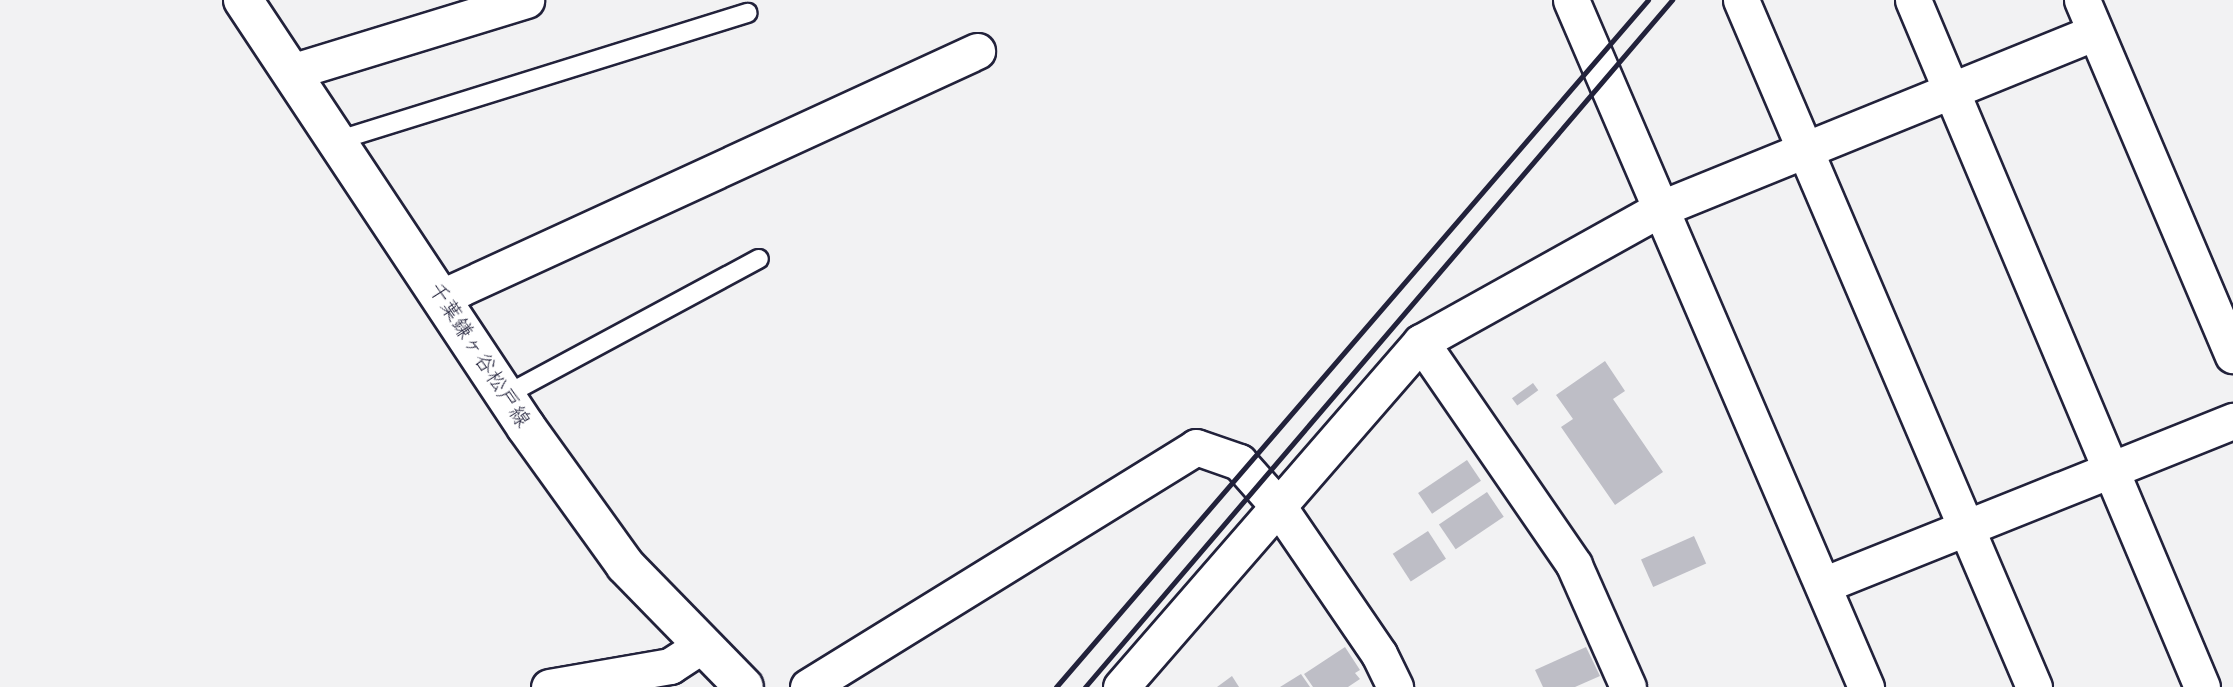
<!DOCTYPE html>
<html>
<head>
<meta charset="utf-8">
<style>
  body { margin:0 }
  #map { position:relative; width:2233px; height:687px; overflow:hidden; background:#f2f2f3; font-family:"Balsamiq Sans","Klee One",sans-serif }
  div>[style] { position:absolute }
  .building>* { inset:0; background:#bebec6; transform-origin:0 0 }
  .roads { filter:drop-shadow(2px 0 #22223b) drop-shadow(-2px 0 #22223b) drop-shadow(0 2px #22223b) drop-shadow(0 -2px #22223b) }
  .lane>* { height:18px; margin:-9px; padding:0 9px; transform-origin:9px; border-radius:9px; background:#fff }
  .street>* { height:35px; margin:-17.5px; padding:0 17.5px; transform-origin:17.5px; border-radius:17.5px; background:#fff }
  .primary>* { height:38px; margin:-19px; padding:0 19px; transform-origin:19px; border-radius:19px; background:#fff }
  .rail>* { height:5px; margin:-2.5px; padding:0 2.5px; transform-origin:2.5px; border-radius:2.5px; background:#22223b }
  span { translate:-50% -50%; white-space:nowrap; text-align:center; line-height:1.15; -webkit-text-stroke:5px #fff; paint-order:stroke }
  .street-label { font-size:21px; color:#22223b }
</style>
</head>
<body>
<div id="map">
  <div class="building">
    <i style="clip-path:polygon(1605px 361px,1625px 391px,1613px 399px,1663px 472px,1615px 505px,1561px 427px,1573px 419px,1556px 395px)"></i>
    <i style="left:1533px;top:383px;width:9px;height:26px;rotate:54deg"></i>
    <i style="left:1467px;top:460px;width:25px;height:59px;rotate:56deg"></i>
    <i style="left:1487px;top:492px;width:30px;height:58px;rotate:56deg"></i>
    <i style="left:1428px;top:531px;width:33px;height:42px;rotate:57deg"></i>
    <i style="left:1694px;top:536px;width:30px;height:58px;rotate:66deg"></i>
    <i style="clip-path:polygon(1345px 647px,1360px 670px,1355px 673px,1360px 679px,1348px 687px,1313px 687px,1304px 674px)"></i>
    <i style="clip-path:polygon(1586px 647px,1600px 676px,1575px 687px,1543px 687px,1535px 670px)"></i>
    <i style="clip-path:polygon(1301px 674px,1310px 687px,1280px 687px)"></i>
    <i style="clip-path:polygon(1232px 676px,1239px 687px,1217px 687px)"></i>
  </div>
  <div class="roads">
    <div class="lane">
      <i style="left:336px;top:141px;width:431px;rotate:-17.3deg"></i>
      <i style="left:506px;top:395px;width:287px;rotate:-28.3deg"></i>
    </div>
    <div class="street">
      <i style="left:1571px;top:0;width:748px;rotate:66.76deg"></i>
      <i style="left:1741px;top:0;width:747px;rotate:66.9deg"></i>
      <i style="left:1913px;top:0;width:745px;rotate:67.18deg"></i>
      <i style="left:2082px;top:0;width:386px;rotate:67deg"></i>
      <i style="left:291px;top:72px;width:246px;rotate:-17deg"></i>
      <i style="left:442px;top:297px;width:589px;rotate:-24.69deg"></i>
      <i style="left:1421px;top:342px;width:270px;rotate:55.5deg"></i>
      <i style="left:1574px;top:565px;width:133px;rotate:66.1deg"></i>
      <i style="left:1823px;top:585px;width:442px;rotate:-21.8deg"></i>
      <i style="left:549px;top:687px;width:123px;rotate:-9.8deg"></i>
      <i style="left:670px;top:666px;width:37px;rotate:-33deg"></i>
      <i style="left:808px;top:687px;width:456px;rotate:-31.7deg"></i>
      <i style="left:1196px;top:447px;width:46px;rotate:19.2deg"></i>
      <i style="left:1239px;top:462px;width:59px;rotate:48.4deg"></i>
      <i style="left:1278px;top:506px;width:179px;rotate:55.7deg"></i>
      <i style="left:1379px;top:654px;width:37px;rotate:64deg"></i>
      <i style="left:1121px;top:687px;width:457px;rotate:-49deg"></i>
      <i style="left:1421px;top:342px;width:276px;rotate:-29.1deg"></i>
      <i style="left:1662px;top:208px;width:467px;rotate:-22.1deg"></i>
    </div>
    <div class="primary">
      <i style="left:243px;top:0;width:512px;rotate:56.47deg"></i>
      <i style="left:526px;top:427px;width:170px;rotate:54.3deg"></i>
      <i style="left:625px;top:565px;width:170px;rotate:45.7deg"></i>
    </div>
  </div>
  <div class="rail">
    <i style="left:1056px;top:687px;width:907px;rotate:-49.25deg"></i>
    <i style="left:1085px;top:687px;width:904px;rotate:-49.49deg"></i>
  </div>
  <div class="street-label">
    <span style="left:479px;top:355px;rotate:57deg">千葉鎌ヶ谷松戸線</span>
  </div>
</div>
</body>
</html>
